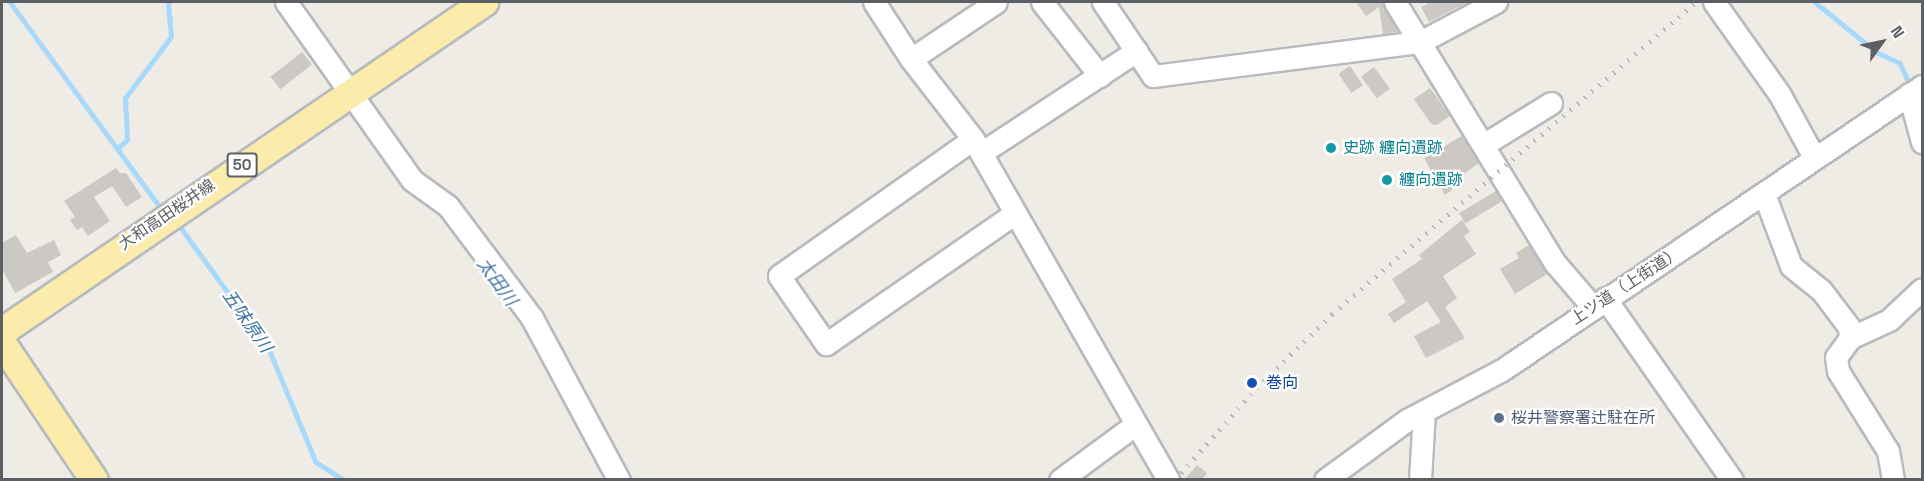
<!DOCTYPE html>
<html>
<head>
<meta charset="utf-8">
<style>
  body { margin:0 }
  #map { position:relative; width:1924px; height:481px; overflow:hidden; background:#eeece4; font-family:"Space Grotesk","Noto Sans JP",sans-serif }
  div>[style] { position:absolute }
  .stream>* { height:4.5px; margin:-2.25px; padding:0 2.25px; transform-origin:2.25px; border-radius:2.25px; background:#a8d9fb }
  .building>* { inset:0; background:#ccc8c4; transform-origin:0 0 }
  .roads { filter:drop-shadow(2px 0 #b7babe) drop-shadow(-2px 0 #b7babe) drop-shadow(0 2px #b7babe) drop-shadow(0 -2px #b7babe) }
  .minor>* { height:21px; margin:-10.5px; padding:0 10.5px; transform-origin:10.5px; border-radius:10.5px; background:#fff }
  .major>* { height:27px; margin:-13.5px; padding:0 13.5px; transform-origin:13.5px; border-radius:13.5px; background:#fbecac }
  .rail>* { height:4.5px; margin-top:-2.25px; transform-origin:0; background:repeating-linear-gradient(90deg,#b3b4b4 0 1.5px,transparent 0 9.5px) }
  .dots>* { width:16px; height:16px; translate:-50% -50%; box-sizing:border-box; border:3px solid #fff; border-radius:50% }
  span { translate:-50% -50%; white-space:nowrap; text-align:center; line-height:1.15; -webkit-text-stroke:4.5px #fff; paint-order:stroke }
  .shield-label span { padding:2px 4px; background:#fff; border:2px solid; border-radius:4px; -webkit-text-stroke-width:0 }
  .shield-label { font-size:15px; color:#5c6064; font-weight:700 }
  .culture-label { font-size:16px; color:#0d838f }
  .left { translate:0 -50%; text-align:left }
  .street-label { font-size:16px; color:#5c6064 }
  .transit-label { font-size:16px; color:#164399 }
  .service-label { font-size:16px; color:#4e5e75 }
  .water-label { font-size:18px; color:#4275a4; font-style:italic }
  .frame { position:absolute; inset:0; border:3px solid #5c6064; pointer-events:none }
  .north { position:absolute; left:1852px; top:12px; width:60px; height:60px; -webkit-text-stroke:4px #fff; paint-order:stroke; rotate:57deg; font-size:16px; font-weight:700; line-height:24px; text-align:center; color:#5c6064 }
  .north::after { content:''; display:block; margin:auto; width:21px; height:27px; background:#5c6064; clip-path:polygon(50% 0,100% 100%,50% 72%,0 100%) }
</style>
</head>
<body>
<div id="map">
  <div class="stream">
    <i style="left:10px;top:2px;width:254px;rotate:53.8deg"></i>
    <i style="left:1815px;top:2px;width:81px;rotate:39deg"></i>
    <i style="left:1878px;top:53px;width:24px;rotate:24deg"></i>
    <i style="left:1900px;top:63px;width:26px;rotate:65deg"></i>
    <i style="left:118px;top:148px;width:12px;rotate:-42deg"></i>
    <i style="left:127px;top:140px;width:42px;rotate:-92.7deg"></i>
    <i style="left:125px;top:98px;width:76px;rotate:-53deg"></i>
    <i style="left:171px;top:37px;width:35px;rotate:-95deg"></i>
    <i style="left:179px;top:225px;width:153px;rotate:54deg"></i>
    <i style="left:269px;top:349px;width:122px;rotate:67.4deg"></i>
    <i style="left:316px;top:462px;width:33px;rotate:33deg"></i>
  </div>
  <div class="building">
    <i style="clip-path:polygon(1356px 2px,1382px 2px,1398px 32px,1383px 34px,1379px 7px,1366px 16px)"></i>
    <i style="clip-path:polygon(1431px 2px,1468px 2px,1429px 22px,1421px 7px)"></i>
    <i style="left:302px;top:52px;width:16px;height:40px;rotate:52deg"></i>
    <i style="left:1350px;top:66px;width:23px;height:14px;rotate:56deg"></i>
    <i style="left:1374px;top:67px;width:27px;height:16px;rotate:54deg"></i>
    <i style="clip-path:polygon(1430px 88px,1450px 116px,1437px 125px,1431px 124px,1414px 99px)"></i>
    <i style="clip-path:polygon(1462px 136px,1479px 163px,1458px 178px,1461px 183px,1445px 195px,1424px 158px)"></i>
    <i style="clip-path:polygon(116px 168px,120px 173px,126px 173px,142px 197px,126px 207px,112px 186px,94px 197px,110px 221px,88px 236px,82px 227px,77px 230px,70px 220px,75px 217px,64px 201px)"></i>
    <i style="left:1496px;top:191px;width:12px;height:43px;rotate:59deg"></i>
    <i style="clip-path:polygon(1462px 220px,1470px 232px,1464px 236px,1476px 254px,1443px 276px,1457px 298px,1445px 307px,1465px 338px,1426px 358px,1414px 336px,1441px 322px,1427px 301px,1394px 323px,1388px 314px,1406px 302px,1392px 279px,1422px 259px,1419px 255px)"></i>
    <i style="clip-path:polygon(16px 235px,27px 253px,54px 240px,61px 255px,48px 262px,53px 272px,15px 293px,2px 269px,2px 243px)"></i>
    <i style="clip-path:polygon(1529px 245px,1547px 274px,1515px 294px,1500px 269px,1519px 258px,1516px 253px)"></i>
    <i style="clip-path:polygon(1197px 465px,1207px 473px,1201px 480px,1184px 480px)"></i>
  </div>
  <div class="roads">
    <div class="minor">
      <i style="left:286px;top:2px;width:218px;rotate:54.7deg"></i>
      <i style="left:412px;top:180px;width:44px;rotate:35.8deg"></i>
      <i style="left:448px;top:206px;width:140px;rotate:53.1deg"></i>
      <i style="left:532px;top:318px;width:184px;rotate:61.8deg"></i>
      <i style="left:874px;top:2px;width:68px;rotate:57deg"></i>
      <i style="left:911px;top:59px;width:101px;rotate:52.2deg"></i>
      <i style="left:973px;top:139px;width:393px;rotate:60.2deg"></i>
      <i style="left:1042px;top:2px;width:94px;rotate:51.9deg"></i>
      <i style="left:1103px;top:2px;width:59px;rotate:56deg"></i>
      <i style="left:1395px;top:2px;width:306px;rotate:58.5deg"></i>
      <i style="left:1555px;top:263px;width:57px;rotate:49.3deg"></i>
      <i style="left:1714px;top:2px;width:114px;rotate:54.6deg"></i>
      <i style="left:1780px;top:95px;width:71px;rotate:61.3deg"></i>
      <i style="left:911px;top:59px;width:102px;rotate:-33.8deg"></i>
      <i style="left:1909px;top:94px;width:50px;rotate:74.8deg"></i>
      <i style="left:973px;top:139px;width:237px;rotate:144.8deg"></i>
      <i style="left:779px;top:276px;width:83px;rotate:55.3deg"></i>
      <i style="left:826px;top:344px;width:230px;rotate:-34.7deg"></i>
      <i style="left:1483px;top:145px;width:80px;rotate:-31.7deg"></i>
      <i style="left:981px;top:153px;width:186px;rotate:-33.3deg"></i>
      <i style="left:1136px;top:51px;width:30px;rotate:56deg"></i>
      <i style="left:1153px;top:76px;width:269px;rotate:-7.3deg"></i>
      <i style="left:1420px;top:42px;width:86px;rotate:-27.8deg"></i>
      <i style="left:1764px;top:194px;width:77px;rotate:69.4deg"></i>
      <i style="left:1791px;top:266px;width:38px;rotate:39deg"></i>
      <i style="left:1821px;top:290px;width:46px;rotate:52.9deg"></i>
      <i style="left:1849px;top:327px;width:11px;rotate:85deg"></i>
      <i style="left:1850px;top:338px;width:24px;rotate:126deg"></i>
      <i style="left:1836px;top:357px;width:14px;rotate:82deg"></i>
      <i style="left:1838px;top:371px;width:94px;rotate:58deg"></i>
      <i style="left:1888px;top:451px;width:29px;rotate:80deg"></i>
      <i style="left:1605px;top:298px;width:222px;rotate:55.1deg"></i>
      <i style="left:1850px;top:338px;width:43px;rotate:-24.8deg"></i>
      <i style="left:1889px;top:320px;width:45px;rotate:-43.2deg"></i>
      <i style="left:1060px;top:480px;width:94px;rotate:-36.4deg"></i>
      <i style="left:1325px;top:480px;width:102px;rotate:-36.2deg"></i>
      <i style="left:1407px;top:420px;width:107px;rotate:-27.8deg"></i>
      <i style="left:1502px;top:370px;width:507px;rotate:-34.07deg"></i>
      <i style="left:1420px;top:480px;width:69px;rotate:-86.7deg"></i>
    </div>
    <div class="major">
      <i style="left:2px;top:331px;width:584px;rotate:-34.32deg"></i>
      <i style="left:2px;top:343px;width:165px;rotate:56.1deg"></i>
    </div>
  </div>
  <div class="rail">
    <i style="left:1175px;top:480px;width:123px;rotate:-48.6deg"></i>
    <i style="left:1256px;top:388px;width:106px;rotate:-44.2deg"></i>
    <i style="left:1332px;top:314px;width:479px;rotate:-40.6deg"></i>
  </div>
  <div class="dots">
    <i style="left:1331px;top:148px;background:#0f9aa8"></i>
    <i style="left:1387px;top:180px;background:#0f9aa8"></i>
    <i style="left:1252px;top:383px;background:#1a4fb4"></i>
    <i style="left:1499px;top:418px;background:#5c6f8a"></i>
  </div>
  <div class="shield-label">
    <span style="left:242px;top:165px">50</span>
  </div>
  <div class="culture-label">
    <span class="left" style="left:1343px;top:148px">史跡 纏向遺跡</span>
    <span class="left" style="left:1399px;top:180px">纏向遺跡</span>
  </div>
  <div class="street-label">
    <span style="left:167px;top:215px;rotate:-34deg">大和高田桜井線</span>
    <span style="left:1626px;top:286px;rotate:-33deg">上ツ道（上街道）</span>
  </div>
  <div class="transit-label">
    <span class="left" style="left:1266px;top:383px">巻向</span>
  </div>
  <div class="service-label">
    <span class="left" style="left:1511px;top:418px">桜井警察署辻駐在所</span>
  </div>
  <div class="water-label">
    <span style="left:497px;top:282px;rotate:54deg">太田川</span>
    <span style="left:247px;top:321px;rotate:55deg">五味原川</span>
  </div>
  <div class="frame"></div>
  <div class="north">N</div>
</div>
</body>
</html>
